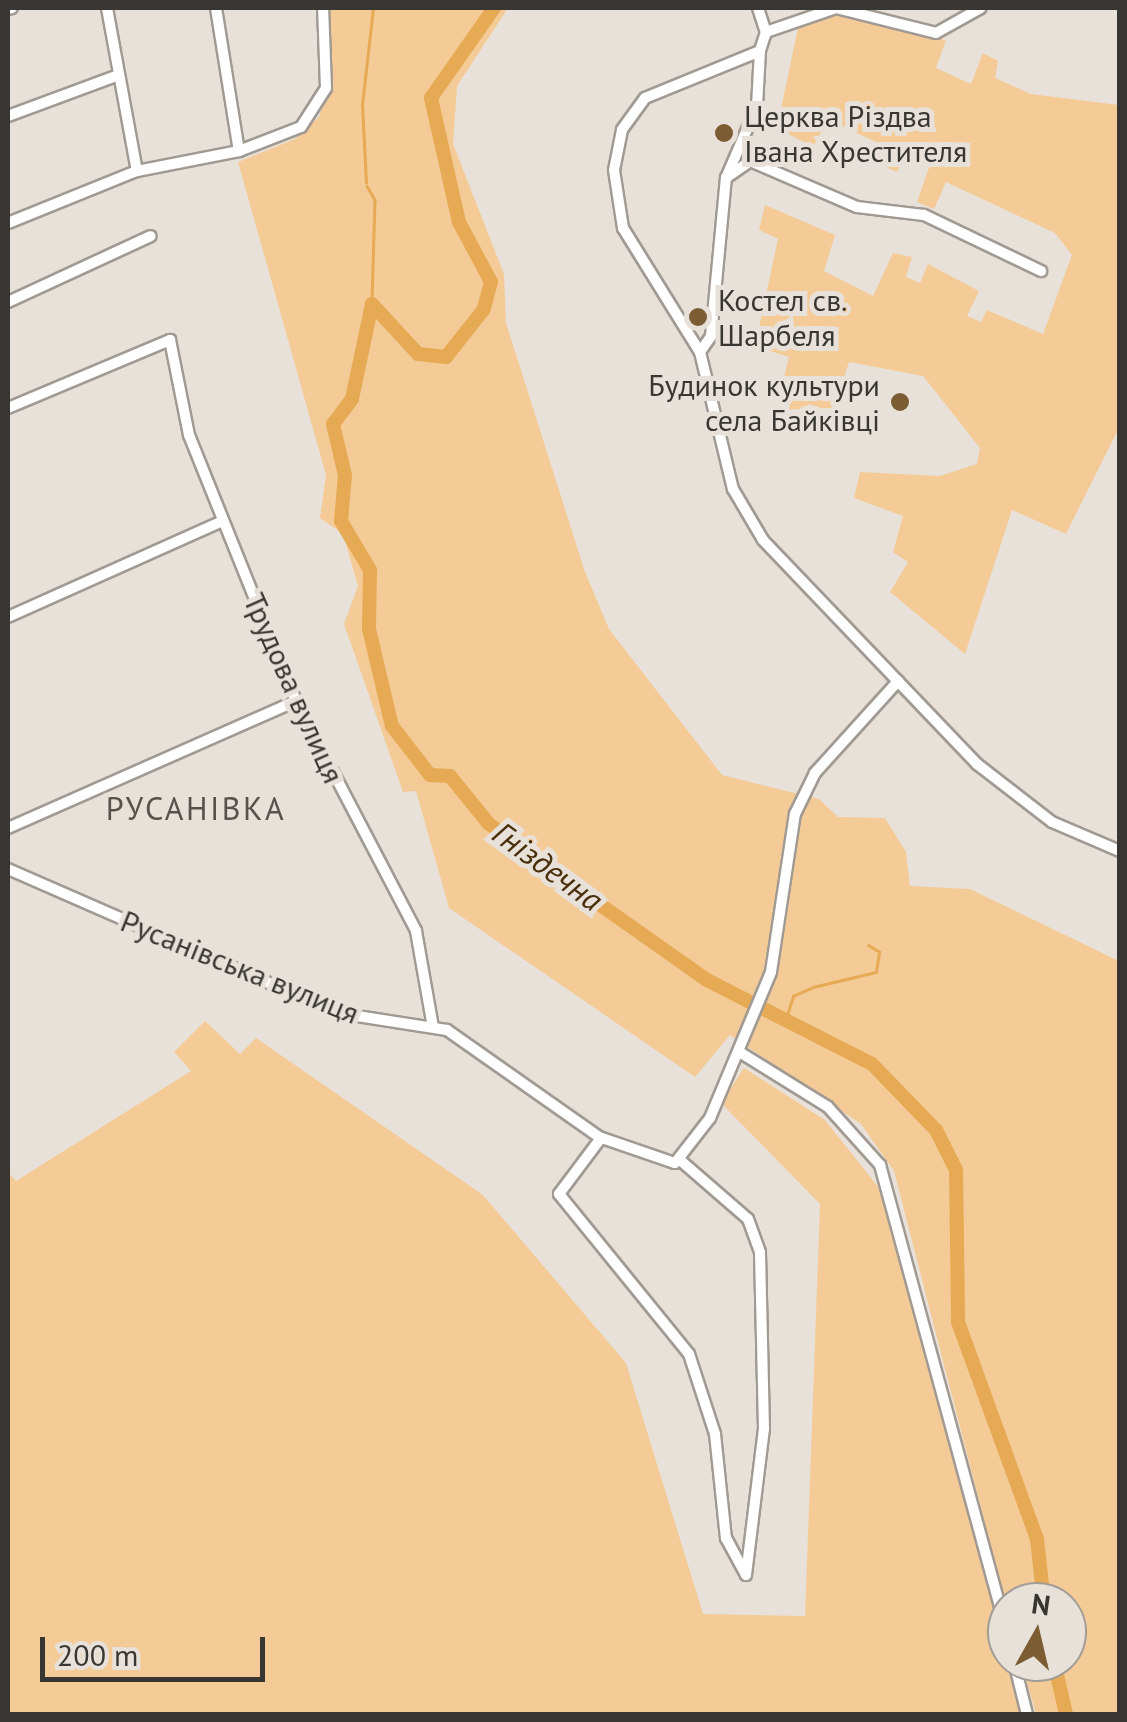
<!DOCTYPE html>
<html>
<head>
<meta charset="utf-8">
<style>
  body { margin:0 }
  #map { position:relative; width:1127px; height:1722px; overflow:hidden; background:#e8e1d9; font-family:"PT Sans",sans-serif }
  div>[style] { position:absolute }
  .green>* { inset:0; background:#f4cb96 }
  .stream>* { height:2.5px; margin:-1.25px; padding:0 1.25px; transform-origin:1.25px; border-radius:1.25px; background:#e6aa54 }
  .river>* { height:14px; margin:-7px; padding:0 7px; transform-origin:7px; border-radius:7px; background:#e6aa54 }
  .roads { filter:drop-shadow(2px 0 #a19a93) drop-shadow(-2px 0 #a19a93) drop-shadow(0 2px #a19a93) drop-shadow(0 -2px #a19a93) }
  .minor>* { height:10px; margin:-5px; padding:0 5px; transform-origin:5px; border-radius:5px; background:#fff }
  .dots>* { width:28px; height:28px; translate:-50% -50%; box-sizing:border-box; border:5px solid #e8e1d9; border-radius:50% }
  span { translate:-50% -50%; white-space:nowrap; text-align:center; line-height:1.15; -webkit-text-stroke:10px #e8e1d9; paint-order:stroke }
  .poi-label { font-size:30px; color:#383632 }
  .left { translate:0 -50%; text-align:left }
  .right { translate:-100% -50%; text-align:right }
  .street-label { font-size:30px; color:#383632 }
  .neighbourhood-label { font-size:32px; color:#57524b; letter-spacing:2.5px }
  .water-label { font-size:32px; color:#482f0a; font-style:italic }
  .frame { position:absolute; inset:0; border:10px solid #383632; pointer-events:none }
  .north { position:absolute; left:987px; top:1582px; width:100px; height:100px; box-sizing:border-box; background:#e8e1d9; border:2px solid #a29d96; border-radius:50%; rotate:8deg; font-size:28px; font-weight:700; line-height:40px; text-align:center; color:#383632 }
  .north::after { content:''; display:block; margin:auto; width:35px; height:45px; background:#7c5c32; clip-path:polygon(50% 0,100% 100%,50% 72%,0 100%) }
  .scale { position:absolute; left:40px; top:1637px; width:225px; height:45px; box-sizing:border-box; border:5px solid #383632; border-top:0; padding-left:12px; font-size:30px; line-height:35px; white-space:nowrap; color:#383632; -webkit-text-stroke:8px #e8e1d9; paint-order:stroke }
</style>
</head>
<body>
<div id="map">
  <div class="green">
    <i style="clip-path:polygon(327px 8px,508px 8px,457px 86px,453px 144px,504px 274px,506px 323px,585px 572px,609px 629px,722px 775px,819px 799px,838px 817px,885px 818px,906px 852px,910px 886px,970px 889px,1119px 961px,1117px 1714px,1036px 1714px,1021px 1662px,1067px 1662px,1067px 1602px,1007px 1602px,1007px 1609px,894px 1171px,861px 1124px,730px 1035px,695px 1077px,449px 908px,416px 791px,403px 792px,344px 624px,358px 586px,343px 534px,320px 518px,326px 475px,238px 162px,295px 139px,319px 117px,331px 80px)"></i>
    <i style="clip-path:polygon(829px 14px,946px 40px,936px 68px,971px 84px,983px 53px,998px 61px,995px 78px,1031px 94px,1119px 105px,1119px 428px,1066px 534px,1012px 510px,965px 654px,890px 592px,908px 562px,893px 552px,903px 516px,854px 498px,860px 472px,940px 476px,977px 464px,980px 448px,923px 376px,849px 362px,834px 408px,776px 410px,789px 357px,755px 346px,778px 239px,759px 230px,765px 205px,835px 235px,824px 271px,873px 296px,893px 253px,912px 257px,906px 277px,920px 283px,928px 264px,979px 291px,967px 316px,981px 322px,987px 310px,1043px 334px,1072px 255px,1055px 233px,946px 182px,934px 209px,917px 202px,931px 162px,909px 149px,897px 172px,877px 163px,882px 145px,828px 119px,813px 147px,777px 128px,798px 28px)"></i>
    <i style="clip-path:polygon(205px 1021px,240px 1054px,256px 1038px,483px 1195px,626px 1363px,703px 1614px,805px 1616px,820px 1204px,721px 1103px,744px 1068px,825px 1120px,883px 1193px,1022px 1714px,8px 1714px,8px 1172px,16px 1181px,191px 1071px,174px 1052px)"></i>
  </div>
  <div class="stream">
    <i style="left:366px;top:183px;width:78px;rotate:-92.9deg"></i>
    <i style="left:362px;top:105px;width:98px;rotate:-83.5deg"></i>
    <i style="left:367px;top:186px;width:16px;rotate:60deg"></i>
    <i style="left:375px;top:200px;width:104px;rotate:91.7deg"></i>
    <i style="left:787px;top:1015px;width:20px;rotate:-72deg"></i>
    <i style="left:793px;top:996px;width:22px;rotate:-24deg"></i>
    <i style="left:813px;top:987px;width:65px;rotate:-13.4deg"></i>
    <i style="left:876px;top:972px;width:20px;rotate:-81deg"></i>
    <i style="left:879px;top:952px;width:12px;rotate:-149deg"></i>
  </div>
  <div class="river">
    <i style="left:494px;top:8px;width:110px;rotate:125deg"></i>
    <i style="left:431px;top:98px;width:127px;rotate:77.3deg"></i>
    <i style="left:459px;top:222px;width:68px;rotate:61.9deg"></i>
    <i style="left:491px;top:282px;width:28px;rotate:105deg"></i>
    <i style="left:484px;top:309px;width:61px;rotate:128.4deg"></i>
    <i style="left:446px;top:357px;width:28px;rotate:-174deg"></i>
    <i style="left:418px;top:354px;width:68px;rotate:-132.6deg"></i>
    <i style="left:372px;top:304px;width:97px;rotate:101.9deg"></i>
    <i style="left:352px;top:399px;width:31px;rotate:127deg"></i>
    <i style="left:333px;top:424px;width:52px;rotate:76.8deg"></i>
    <i style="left:345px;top:475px;width:46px;rotate:95deg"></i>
    <i style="left:341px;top:521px;width:57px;rotate:59.4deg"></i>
    <i style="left:370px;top:570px;width:59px;rotate:91deg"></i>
    <i style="left:369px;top:629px;width:100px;rotate:76.7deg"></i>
    <i style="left:392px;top:726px;width:62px;rotate:52.2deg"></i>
    <i style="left:430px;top:775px;width:20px;rotate:3deg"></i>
    <i style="left:450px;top:776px;width:60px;rotate:51deg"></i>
    <i style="left:488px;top:823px;width:58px;rotate:37.3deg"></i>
    <i style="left:534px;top:858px;width:212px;rotate:35.2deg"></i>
    <i style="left:707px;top:980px;width:185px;rotate:27deg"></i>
    <i style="left:872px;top:1064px;width:92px;rotate:45.9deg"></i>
    <i style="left:936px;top:1130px;width:45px;rotate:63.4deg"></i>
    <i style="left:956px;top:1170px;width:152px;rotate:89.2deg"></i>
    <i style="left:958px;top:1322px;width:231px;rotate:70deg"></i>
    <i style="left:1037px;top:1539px;width:63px;rotate:83.7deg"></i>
    <i style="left:1054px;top:1662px;width:53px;rotate:77deg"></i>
  </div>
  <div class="roads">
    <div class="minor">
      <i style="left:107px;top:8px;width:166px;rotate:79.6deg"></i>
      <i style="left:216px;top:8px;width:145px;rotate:80.9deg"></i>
      <i style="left:758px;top:8px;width:25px;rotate:72deg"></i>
      <i style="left:766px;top:32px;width:20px;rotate:108deg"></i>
      <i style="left:760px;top:51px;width:124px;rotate:157.8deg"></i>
      <i style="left:645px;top:98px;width:39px;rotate:126deg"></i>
      <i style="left:622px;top:130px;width:41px;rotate:101.3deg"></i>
      <i style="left:614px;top:170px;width:59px;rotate:81.2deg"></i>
      <i style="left:623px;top:228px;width:146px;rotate:58.2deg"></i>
      <i style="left:700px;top:352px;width:141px;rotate:76.5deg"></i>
      <i style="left:733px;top:489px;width:59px;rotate:59.5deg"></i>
      <i style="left:763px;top:540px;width:310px;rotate:46.3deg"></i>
      <i style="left:977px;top:764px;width:95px;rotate:37.7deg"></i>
      <i style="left:1052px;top:822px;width:74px;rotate:23.1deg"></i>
      <i style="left:8px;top:9px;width:4px;rotate:-14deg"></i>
      <i style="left:766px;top:32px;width:74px;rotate:-18.9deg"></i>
      <i style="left:836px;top:8px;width:103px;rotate:14deg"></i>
      <i style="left:936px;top:33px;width:51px;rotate:-29.1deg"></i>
      <i style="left:8px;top:116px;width:118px;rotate:-20.3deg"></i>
      <i style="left:726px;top:178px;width:29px;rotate:-35deg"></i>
      <i style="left:750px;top:161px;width:116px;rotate:23.3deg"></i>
      <i style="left:857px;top:207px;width:67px;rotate:6.8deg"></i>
      <i style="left:924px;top:215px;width:130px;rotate:25.6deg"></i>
      <i style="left:8px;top:223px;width:139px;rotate:-22deg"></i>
      <i style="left:137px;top:171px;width:104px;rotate:-11.1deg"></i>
      <i style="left:239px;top:151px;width:66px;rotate:-21.2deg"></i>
      <i style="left:301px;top:127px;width:46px;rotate:-57.3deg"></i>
      <i style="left:326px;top:88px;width:80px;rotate:-92.1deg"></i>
      <i style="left:8px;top:302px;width:157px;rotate:-24.8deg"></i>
      <i style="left:700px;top:352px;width:19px;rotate:-55deg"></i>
      <i style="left:711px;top:336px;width:159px;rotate:-84.6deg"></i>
      <i style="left:726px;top:178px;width:78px;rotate:-66.7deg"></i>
      <i style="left:757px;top:106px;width:55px;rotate:-86.9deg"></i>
      <i style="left:8px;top:408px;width:176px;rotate:-22.8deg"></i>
      <i style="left:170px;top:340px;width:97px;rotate:78.7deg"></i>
      <i style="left:189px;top:435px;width:287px;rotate:68.1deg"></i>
      <i style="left:296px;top:701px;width:259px;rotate:62.4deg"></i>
      <i style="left:416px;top:931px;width:97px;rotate:80deg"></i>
      <i style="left:8px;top:617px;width:235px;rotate:-24.1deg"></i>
      <i style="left:8px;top:828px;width:315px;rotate:-23.8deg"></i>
      <i style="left:8px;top:869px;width:360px;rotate:23.6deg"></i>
      <i style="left:338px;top:1013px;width:110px;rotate:8.9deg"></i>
      <i style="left:447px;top:1030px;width:186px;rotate:35.1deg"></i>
      <i style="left:599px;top:1137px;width:80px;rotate:18.9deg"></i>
      <i style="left:675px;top:1163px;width:57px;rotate:-52.1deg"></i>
      <i style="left:710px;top:1118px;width:158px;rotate:-67.3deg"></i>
      <i style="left:771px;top:972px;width:160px;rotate:-81.4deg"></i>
      <i style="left:795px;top:814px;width:46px;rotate:-64deg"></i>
      <i style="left:815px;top:773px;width:124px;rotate:-47.9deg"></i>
      <i style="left:741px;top:1053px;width:102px;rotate:31.8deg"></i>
      <i style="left:828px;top:1107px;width:78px;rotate:48.1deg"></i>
      <i style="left:880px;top:1165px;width:484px;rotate:74.8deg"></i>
      <i style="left:601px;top:1138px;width:70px;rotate:126.9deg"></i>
      <i style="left:559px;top:1194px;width:206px;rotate:50.9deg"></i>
      <i style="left:689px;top:1354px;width:84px;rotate:72deg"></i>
      <i style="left:715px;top:1434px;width:105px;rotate:84deg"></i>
      <i style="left:726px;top:1538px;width:42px;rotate:61.6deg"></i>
      <i style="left:746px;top:1575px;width:147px;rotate:-83deg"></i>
      <i style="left:764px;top:1429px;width:177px;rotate:-91.3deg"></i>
      <i style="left:760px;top:1252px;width:35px;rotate:-110deg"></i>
      <i style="left:748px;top:1219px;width:90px;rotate:-139.1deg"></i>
      <i style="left:1014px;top:1662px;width:54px;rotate:76deg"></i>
    </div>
  </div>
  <div class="dots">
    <i style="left:724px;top:133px;background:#7c5c32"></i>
    <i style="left:698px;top:317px;background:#7c5c32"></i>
    <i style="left:900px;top:402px;background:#7c5c32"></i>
  </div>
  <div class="poi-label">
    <span class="left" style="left:744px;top:133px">Церква Різдва<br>Івана Хрестителя</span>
    <span class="left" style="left:718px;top:317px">Костел св.<br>Шарбеля</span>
    <span class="right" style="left:880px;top:402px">Будинок культури<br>села Байківці</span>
  </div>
  <div class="street-label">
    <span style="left:294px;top:688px;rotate:66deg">Трудова вулиця</span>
    <span style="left:240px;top:967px;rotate:22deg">Русанівська вулиця</span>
  </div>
  <div class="neighbourhood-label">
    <span style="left:196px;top:808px">РУСАНІВКА</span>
  </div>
  <div class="water-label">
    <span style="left:548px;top:866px;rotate:36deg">Гніздечна</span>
  </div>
  <div class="frame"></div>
  <div class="north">N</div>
  <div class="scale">200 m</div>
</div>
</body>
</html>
